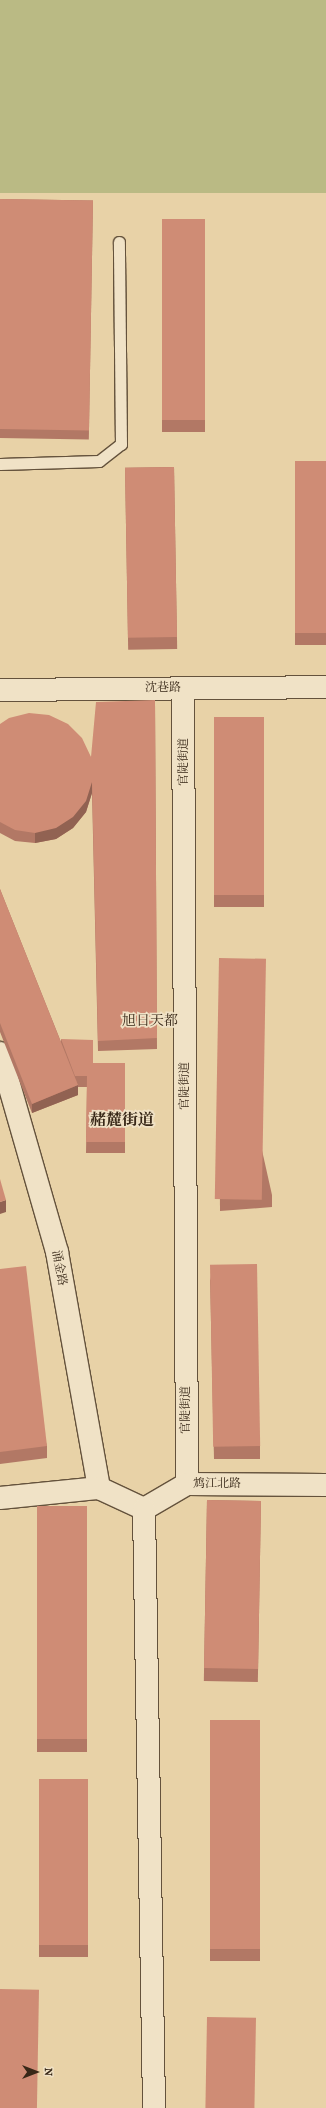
<!DOCTYPE html>
<html>
<head>
<meta charset="utf-8">
<style>
  body { margin:0 }
  #map { position:relative; width:326px; height:2108px; overflow:hidden; background:#e8d2a7; font-family:"IM FELL French Canon","Noto Serif SC",serif }
  div>[style] { position:absolute }
  .green>* { inset:0; background:#baba84; transform-origin:0 0 }
  .roads { filter:drop-shadow(1px 0 #64523c) drop-shadow(-1px 0 #64523c) drop-shadow(0 1px #64523c) drop-shadow(0 -1px #64523c) }
  .lane>* { height:11px; margin:-5.5px; padding:0 5.5px; transform-origin:5.5px; border-radius:5.5px; background:#f0e2c6 }
  .secondary>* { height:22px; margin:-11px; padding:0 11px; transform-origin:11px; border-radius:11px; background:#f0e2c6 }
  .wall>* { inset:0; background:#b27865; transform-origin:0 0 }
  .shaded-wall>* { inset:0; background:#916252 }
  .building>* { inset:0; background:#cf8c75; transform-origin:0 0 }
  span { translate:-50% -50%; white-space:nowrap; text-align:center; line-height:1.15; -webkit-text-stroke:3.5px #f0e2c6; paint-order:stroke }
  .street-label { font-size:12px; color:#382818 }
  .quarter-label { font-size:14px; color:#382818 }
  .district-label { font-size:16px; color:#382818; font-weight:700 }
  .north { position:absolute; left:16px; top:2052px; width:40px; height:40px; -webkit-text-stroke:3px #f0e2c6; paint-order:stroke; rotate:90deg; font-size:11px; font-weight:700; line-height:16px; text-align:center; color:#382818 }
  .north::after { content:''; display:block; margin:auto; width:14px; height:18px; background:#382818; clip-path:polygon(50% 0,100% 100%,50% 72%,0 100%) }
</style>
</head>
<body>
<div id="map">
  <div class="green">
    <i style="left:0;top:0;width:326px;height:193px"></i>
  </div>
  <div class="roads">
    <div class="lane">
      <i style="left:0;top:464px;width:99px;rotate:-1.7deg"></i>
      <i style="left:99px;top:461px;width:28px;rotate:-38deg"></i>
      <i style="left:121px;top:444px;width:202px;rotate:-90.6deg"></i>
    </div>
    <div class="secondary">
      <i style="left:183px;top:688px;width:796px;rotate:89.71deg"></i>
      <i style="left:0;top:690px;width:326px;rotate:-0.5deg"></i>
      <i style="left:0;top:1053px;width:207px;rotate:74deg"></i>
      <i style="left:57px;top:1252px;width:240px;rotate:79.9deg"></i>
      <i style="left:0;top:1498px;width:100px;rotate:-5.8deg"></i>
      <i style="left:99px;top:1488px;width:50px;rotate:25deg"></i>
      <i style="left:144px;top:1509px;width:50px;rotate:-30.2deg"></i>
      <i style="left:187px;top:1484px;width:139px;rotate:0.4deg"></i>
      <i style="left:144px;top:1509px;width:599px;rotate:89.04deg"></i>
    </div>
  </div>
  <div class="wall">
    <i style="left:0;top:199px;width:93px;height:239px;rotate:1deg"></i>
    <i style="left:162px;top:219px;width:43px;height:213px"></i>
    <i style="left:295px;top:461px;width:31px;height:184px"></i>
    <i style="left:174px;top:467px;width:182px;height:49px;rotate:89deg"></i>
    <i style="clip-path:polygon(155px 700px,157px 1049px,98px 1051px,92px 793px,86px 812px,73px 828px,56px 839px,35px 843px,15px 841px,0 833px,0 724px,91px 757px)"></i>
    <i style="left:214px;top:717px;width:50px;height:190px"></i>
    <i style="clip-path:polygon(0 889px,61px 1042px,61px 1039px,93px 1063px,125px 1063px,125px 1153px,86px 1153px,87px 1087px,78px 1087px,78px 1095px,32px 1113px,0 1032px)"></i>
    <i style="clip-path:polygon(219px 958px,272px 1195px,272px 1207px,220px 1211px)"></i>
    <i style="clip-path:polygon(0 1269px,47px 1446px,47px 1458px,0 1464px)"></i>
    <i style="clip-path:polygon(210px 1277px,260px 1446px,260px 1459px,214px 1459px)"></i>
    <i style="left:207px;top:1500px;width:54px;height:181px;rotate:1deg"></i>
    <i style="left:37px;top:1506px;width:50px;height:246px"></i>
    <i style="left:210px;top:1720px;width:50px;height:241px"></i>
    <i style="left:39px;top:1779px;width:49px;height:178px"></i>
  </div>
  <div class="shaded-wall">
    <i style="clip-path:polygon(92px 782px,92px 793px,86px 812px,73px 828px,56px 839px,35px 843px,35px 833px)"></i>
    <i style="clip-path:polygon(78px 1085px,78px 1095px,32px 1113px,32px 1104px)"></i>
    <i style="clip-path:polygon(6px 1200px,6px 1212px,0 1214px,0 1202px)"></i>
  </div>
  <div class="building">
    <i style="left:0;top:199px;width:93px;height:230px;rotate:1deg"></i>
    <i style="left:162px;top:219px;width:43px;height:201px"></i>
    <i style="left:295px;top:461px;width:31px;height:172px"></i>
    <i style="left:174px;top:467px;width:170px;height:49px;rotate:89deg"></i>
    <i style="clip-path:polygon(155px 700px,157px 1038px,98px 1041px,92px 782px,86px 801px,73px 817px,56px 828px,35px 833px,15px 830px,0 822px,0 724px,9px 718px,29px 713px,49px 715px,68px 724px,82px 738px,91px 757px,96px 702px)"></i>
    <i style="left:214px;top:717px;width:50px;height:178px"></i>
    <i style="clip-path:polygon(0 889px,78px 1085px,32px 1104px,0 1023px)"></i>
    <i style="left:219px;top:958px;width:47px;height:241px;rotate:1deg"></i>
    <i style="clip-path:polygon(61px 1039px,93px 1040px,93px 1063px,125px 1063px,125px 1142px,86px 1142px,87px 1076px,75px 1076px)"></i>
    <i style="clip-path:polygon(0 1179px,6px 1200px,0 1202px)"></i>
    <i style="left:257px;top:1264px;width:182px;height:47px;rotate:89deg"></i>
    <i style="clip-path:polygon(26px 1266px,47px 1446px,0 1452px,0 1269px)"></i>
    <i style="left:207px;top:1500px;width:54px;height:168px;rotate:1deg"></i>
    <i style="left:37px;top:1506px;width:50px;height:233px"></i>
    <i style="left:210px;top:1720px;width:50px;height:229px"></i>
    <i style="left:39px;top:1779px;width:49px;height:166px"></i>
    <i style="left:0;top:1989px;width:39px;height:119px;rotate:1deg"></i>
    <i style="left:207px;top:2017px;width:49px;height:91px;rotate:1deg"></i>
  </div>
  <div class="street-label">
    <span style="left:163px;top:688px">沈巷路</span>
    <span style="left:184px;top:762px;rotate:-90deg">官陡街道</span>
    <span style="left:185px;top:1086px;rotate:-90deg">官陡街道</span>
    <span style="left:59px;top:1268px;rotate:79deg">涌金路</span>
    <span style="left:186px;top:1410px;rotate:-90deg">官陡街道</span>
    <span style="left:217px;top:1484px">鸩江北路</span>
  </div>
  <div class="quarter-label">
    <span style="left:150px;top:1021px">旭日天都</span>
  </div>
  <div class="district-label">
    <span style="left:122px;top:1120px">赭麓街道</span>
  </div>
  <div class="north">N</div>
</div>
</body>
</html>
